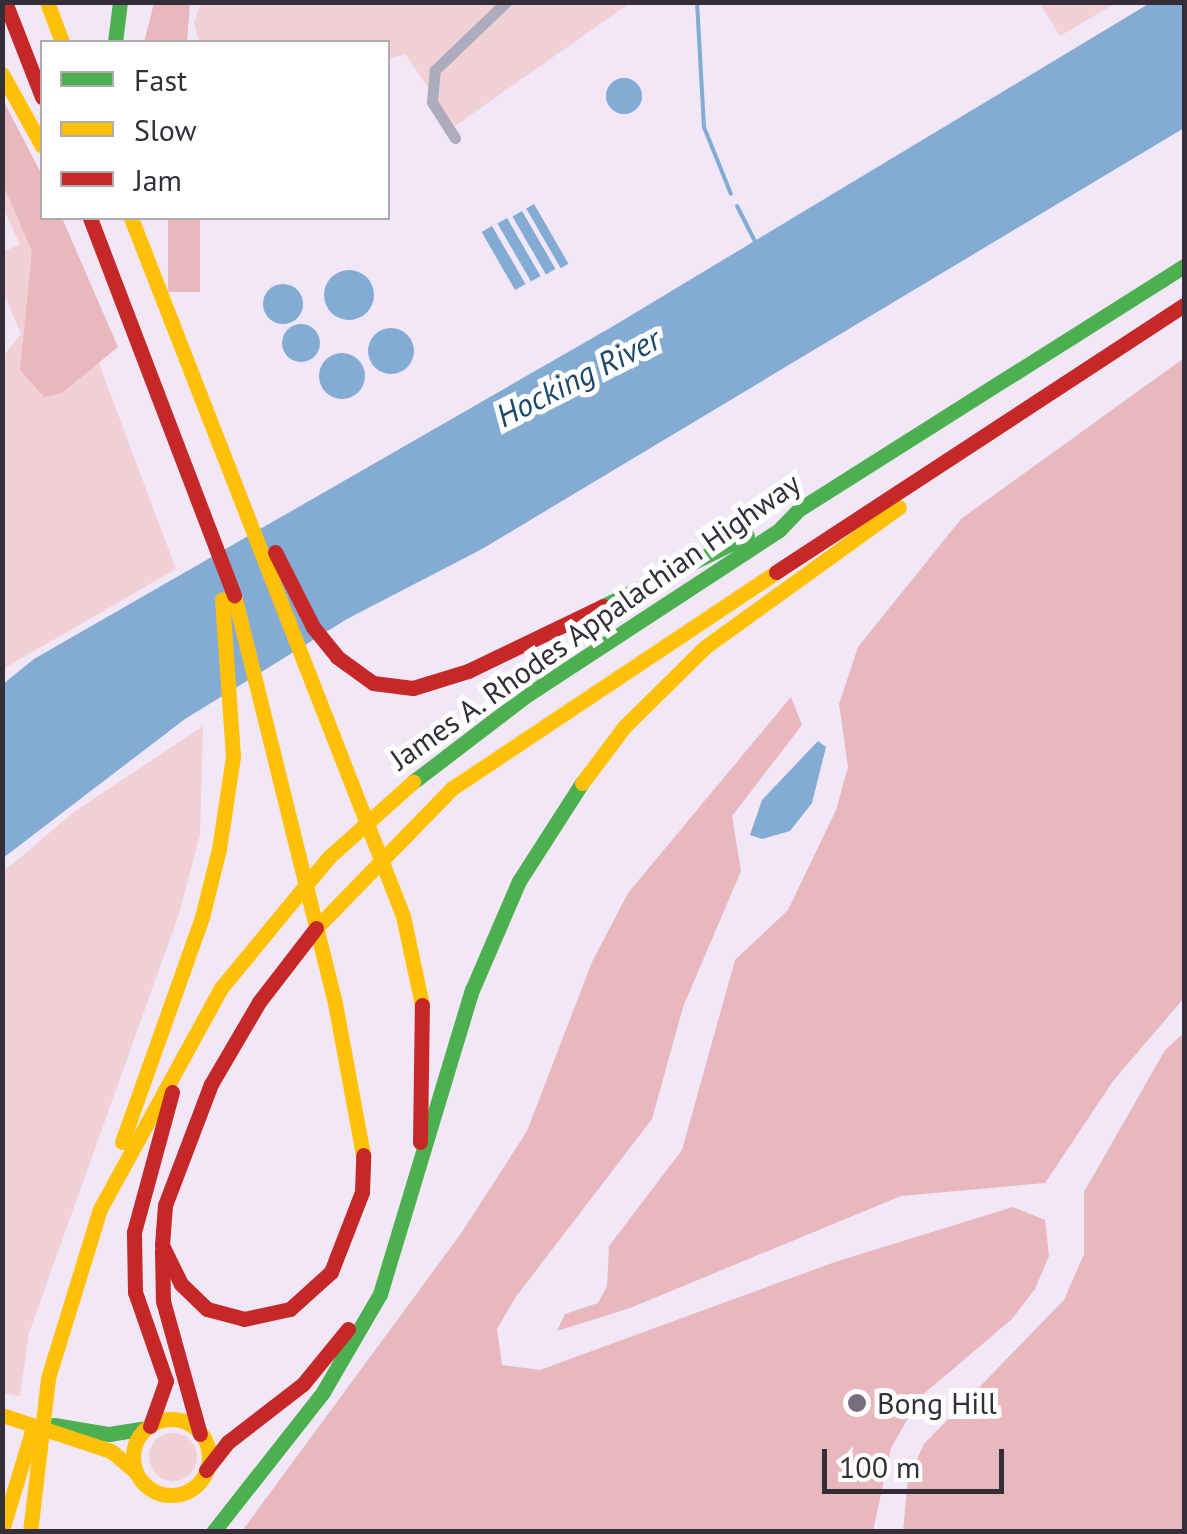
<!DOCTYPE html>
<html>
<head>
<meta charset="utf-8">
<style>
  body { margin:0 }
  #map { position:relative; width:1187px; height:1534px; overflow:hidden; background:#f1e7f7; font-family:"PT Sans",sans-serif }
  div>[style] { position:absolute }
  .green>* { inset:0; background:#f1d0d6 }
  .round { border-radius:50% }
  .forest>* { inset:0; background:#e9b7be; transform-origin:0 0 }
  .water>* { inset:0; background:#83abd4; transform-origin:0 0 }
  .stream>* { height:4px; margin:-2px; padding:0 2px; transform-origin:2px; border-radius:2px; background:#83abd4 }
  .street>* { height:11px; margin:-5.5px; padding:0 5.5px; transform-origin:5.5px; border-radius:5.5px; background:#acacbc }
  .fast>* { height:15px; margin:-7.5px; padding:0 7.5px; transform-origin:7.5px; border-radius:7.5px; background:#4caf50 }
  .slow>* { height:15px; margin:-7.5px; padding:0 7.5px; transform-origin:7.5px; border-radius:7.5px; background:#ffc107 }
  .slow>.ring { margin:-7.5px; padding:0; box-sizing:content-box; background:none; border:15px solid #ffc107; border-radius:50% }
  .jam>* { height:15px; margin:-7.5px; padding:0 7.5px; transform-origin:7.5px; border-radius:7.5px; background:#c62828 }
  .dots>* { width:28px; height:28px; translate:-50% -50%; box-sizing:border-box; border:5px solid #fff; border-radius:50% }
  span { translate:-50% -50%; white-space:nowrap; text-align:center; line-height:1.15; -webkit-text-stroke:10px #fff; paint-order:stroke }
  .street-label { font-size:30px; color:#352e39 }
  .poi-label { font-size:30px; color:#352e39 }
  .left { translate:0 -50%; text-align:left }
  .water-label { font-size:32px; color:#1b486b; font-style:italic }
  .frame { position:absolute; inset:0; border:5px solid #352e39; pointer-events:none }
  .legend { position:absolute; left:40px; top:40px; width:350px; height:180px; box-sizing:border-box; background:#fff; border:2px solid #aeabb0; margin:0; padding:12px 18px; list-style:none; font-size:30px; color:#352e39 }
  .legend li { display:flex; align-items:center; gap:20px; height:50px }
  .legend b { width:50px; border:2px solid #aeabb0 }
  .scale { position:absolute; left:822px; top:1449px; width:182px; height:45px; box-sizing:border-box; border:5px solid #352e39; border-top:0; padding-left:12px; font-size:30px; line-height:35px; white-space:nowrap; color:#352e39; -webkit-text-stroke:8px #fff; paint-order:stroke }
</style>
</head>
<body>
<div id="map">
  <div class="green">
    <i style="clip-path:polygon(201px 2px,630px 3px,455px 126px,405px 54px,388px 59px,388px 42px,199px 42px,194px 23px)"></i>
    <i style="clip-path:polygon(1039px 3px,1116px 3px,1060px 36px)"></i>
    <i style="clip-path:polygon(2px 154px,52px 238px,176px 569px,3px 669px,3px 356px,21px 334px,3px 292px,3px 252px,20px 244px,3px 208px)"></i>
    <i style="clip-path:polygon(203px 726px,200px 835px,179px 914px,29px 1333px,20px 1396px,3px 1393px,3px 872px,75px 811px)"></i>
    <i class="round" style="left:149px;top:1433px;width:48px;height:48px"></i>
  </div>
  <div class="forest">
    <i style="clip-path:polygon(154px 3px,190px 3px,187px 42px,144px 42px)"></i>
    <i style="clip-path:polygon(3px 100px,42px 175px,42px 218px,62px 218px,118px 347px,62px 393px,44px 397px,20px 370px,32px 251px,3px 184px)"></i>
    <i style="left:168px;top:218px;width:32px;height:74px"></i>
    <i style="clip-path:polygon(1184px 358px,1184px 998px,1113px 1081px,1045px 1183px,901px 1196px,630px 1308px,557px 1331px,565px 1314px,598px 1303px,607px 1286px,609px 1246px,682px 1150px,735px 960px,788px 910px,836px 810px,848px 767px,839px 704px,858px 647px,961px 519px)"></i>
    <i style="clip-path:polygon(791px 697px,802px 725px,732px 816px,741px 871px,683px 1007px,652px 1119px,515px 1298px,497px 1329px,502px 1365px,540px 1370px,835px 1262px,1013px 1207px,1045px 1220px,1049px 1256px,1035px 1289px,1012px 1319px,920px 1397px,891px 1448px,873px 1531px,242px 1531px,462px 1232px,527px 1131px,592px 962px,628px 893px)"></i>
    <i style="clip-path:polygon(1184px 1033px,1184px 1531px,903px 1531px,908px 1478px,924px 1444px,1064px 1300px,1084px 1254px,1084px 1192px,1165px 1050px)"></i>
  </div>
  <div class="water">
    <i style="clip-path:polygon(1150px 3px,1184px 3px,1184px 128px,482px 549px,347px 619px,185px 719px,3px 858px,3px 684px,34px 659px,610px 328px)"></i>
    <i class="round" style="left:606px;top:78px;width:36px;height:36px"></i>
    <i style="left:534px;top:204px;width:69px;height:9px;rotate:60deg"></i>
    <i style="left:522px;top:211px;width:67px;height:11px;rotate:60deg"></i>
    <i style="left:507px;top:218px;width:67px;height:11px;rotate:60deg"></i>
    <i style="left:492px;top:226px;width:67px;height:12px;rotate:60deg"></i>
    <i class="round" style="left:324px;top:270px;width:50px;height:50px"></i>
    <i class="round" style="left:263px;top:284px;width:40px;height:40px"></i>
    <i class="round" style="left:282px;top:324px;width:38px;height:38px"></i>
    <i class="round" style="left:368px;top:328px;width:46px;height:46px"></i>
    <i class="round" style="left:319px;top:353px;width:46px;height:46px"></i>
    <i style="clip-path:polygon(818px 741px,826px 747px,812px 803px,790px 831px,762px 839px,750px 835px,762px 800px)"></i>
  </div>
  <div class="stream">
    <i style="left:697px;top:2px;width:125px;rotate:86.8deg"></i>
    <i style="left:704px;top:127px;width:72px;rotate:68.1deg"></i>
    <i style="left:737px;top:206px;width:39px;rotate:63deg"></i>
  </div>
  <div class="street">
    <i style="left:455px;top:138px;width:43px;rotate:-122.6deg"></i>
    <i style="left:432px;top:102px;width:32px;rotate:-85deg"></i>
    <i style="left:435px;top:70px;width:98px;rotate:-43.8deg"></i>
  </div>
  <div class="fast">
    <i style="left:115px;top:42px;width:40px;rotate:-82.9deg"></i>
    <i style="left:603px;top:606px;width:160px;rotate:-25.9deg"></i>
    <i style="left:413px;top:782px;width:140px;rotate:-37.4deg"></i>
    <i style="left:524px;top:697px;width:305px;rotate:-33.2deg"></i>
    <i style="left:779px;top:530px;width:28px;rotate:-46deg"></i>
    <i style="left:798px;top:510px;width:457px;rotate:-32.3deg"></i>
    <i style="left:54px;top:1425px;width:56px;rotate:9.3deg"></i>
    <i style="left:109px;top:1434px;width:37px;rotate:-9deg"></i>
    <i style="left:213px;top:1532px;width:178px;rotate:-51.8deg"></i>
    <i style="left:323px;top:1392px;width:113px;rotate:-59.8deg"></i>
    <i style="left:380px;top:1294px;width:318px;rotate:-73.2deg"></i>
    <i style="left:472px;top:990px;width:119px;rotate:-66.7deg"></i>
    <i style="left:519px;top:881px;width:117px;rotate:-57.3deg"></i>
  </div>
  <div class="slow">
    <i style="left:47px;top:2px;width:43px;rotate:69.4deg"></i>
    <i style="left:2px;top:74px;width:82px;rotate:60.9deg"></i>
    <i style="left:131px;top:218px;width:749px;rotate:68.71deg"></i>
    <i style="left:403px;top:916px;width:91px;rotate:77.9deg"></i>
    <i style="left:234px;top:595px;width:415px;rotate:76.1deg"></i>
    <i style="left:334px;top:998px;width:160px;rotate:79.5deg"></i>
    <i style="left:582px;top:783px;width:70px;rotate:-53.1deg"></i>
    <i style="left:624px;top:727px;width:114px;rotate:-44.6deg"></i>
    <i style="left:705px;top:647px;width:239px;rotate:-35.8deg"></i>
    <i style="left:316px;top:928px;width:194px;rotate:-45.8deg"></i>
    <i style="left:451px;top:789px;width:391px;rotate:-33.7deg"></i>
    <i style="left:122px;top:1142px;width:239px;rotate:-70.4deg"></i>
    <i style="left:202px;top:917px;width:70px;rotate:-76deg"></i>
    <i style="left:219px;top:849px;width:94px;rotate:-81.4deg"></i>
    <i style="left:233px;top:756px;width:157px;rotate:-94deg"></i>
    <i style="left:2px;top:1415px;width:115px;rotate:18.3deg"></i>
    <i style="left:111px;top:1451px;width:31px;rotate:40deg"></i>
    <i class="ring" style="left:133px;top:1419px;width:61px;height:61px"></i>
    <i style="left:2px;top:1530px;width:107px;rotate:-73.1deg"></i>
    <i style="left:30px;top:1532px;width:155px;rotate:-83.3deg"></i>
    <i style="left:48px;top:1378px;width:177px;rotate:-72.9deg"></i>
    <i style="left:100px;top:1209px;width:252px;rotate:-61.3deg"></i>
    <i style="left:221px;top:988px;width:170px;rotate:-50.5deg"></i>
    <i style="left:329px;top:857px;width:113px;rotate:-41.8deg"></i>
  </div>
  <div class="jam">
    <i style="left:5px;top:2px;width:102px;rotate:68.7deg"></i>
    <i style="left:90px;top:218px;width:404px;rotate:69.1deg"></i>
    <i style="left:275px;top:552px;width:84px;rotate:63.1deg"></i>
    <i style="left:313px;top:627px;width:38px;rotate:51deg"></i>
    <i style="left:337px;top:657px;width:44px;rotate:35.8deg"></i>
    <i style="left:373px;top:683px;width:40px;rotate:7.1deg"></i>
    <i style="left:413px;top:688px;width:58px;rotate:-17.2deg"></i>
    <i style="left:468px;top:671px;width:150px;rotate:-25.7deg"></i>
    <i style="left:776px;top:572px;width:488px;rotate:-33.2deg"></i>
    <i style="left:316px;top:928px;width:93px;rotate:127.6deg"></i>
    <i style="left:259px;top:1002px;width:95px;rotate:120.3deg"></i>
    <i style="left:211px;top:1084px;width:129px;rotate:110.8deg"></i>
    <i style="left:165px;top:1205px;width:40px;rotate:94.3deg"></i>
    <i style="left:162px;top:1245px;width:43px;rotate:64deg"></i>
    <i style="left:181px;top:1284px;width:36px;rotate:44deg"></i>
    <i style="left:207px;top:1309px;width:38px;rotate:15deg"></i>
    <i style="left:244px;top:1319px;width:47px;rotate:-12.3deg"></i>
    <i style="left:290px;top:1309px;width:55px;rotate:-42.1deg"></i>
    <i style="left:331px;top:1272px;width:86px;rotate:-68.8deg"></i>
    <i style="left:362px;top:1192px;width:37px;rotate:-88deg"></i>
    <i style="left:420px;top:1142px;width:137px;rotate:-89.2deg"></i>
    <i style="left:162px;top:1251px;width:50px;rotate:88.9deg"></i>
    <i style="left:163px;top:1301px;width:138px;rotate:74.5deg"></i>
    <i style="left:150px;top:1426px;width:48px;rotate:-70.4deg"></i>
    <i style="left:166px;top:1381px;width:94px;rotate:-109.2deg"></i>
    <i style="left:135px;top:1292px;width:60px;rotate:-91deg"></i>
    <i style="left:134px;top:1232px;width:145px;rotate:-74.8deg"></i>
    <i style="left:206px;top:1470px;width:36px;rotate:-52deg"></i>
    <i style="left:228px;top:1442px;width:95px;rotate:-37.7deg"></i>
    <i style="left:303px;top:1384px;width:71px;rotate:-50.7deg"></i>
  </div>
  <div class="dots">
    <i style="left:857px;top:1403px;background:#776f7c"></i>
  </div>
  <div class="street-label">
    <span style="left:595px;top:621px;rotate:-35deg">James A. Rhodes Appalachian Highway</span>
  </div>
  <div class="poi-label">
    <span class="left" style="left:877px;top:1403px">Bong Hill</span>
  </div>
  <div class="water-label">
    <span style="left:578px;top:377px;rotate:-27deg">Hocking River</span>
  </div>
  <div class="frame"></div>
  <ul class="legend">
  <li><b style="height:12px;background:#4caf50"></b>Fast</li>
  <li><b style="height:12px;background:#ffc107"></b>Slow</li>
  <li><b style="height:12px;background:#c62828"></b>Jam</li>
  </ul>
  <div class="scale">100 m</div>
</div>
</body>
</html>
